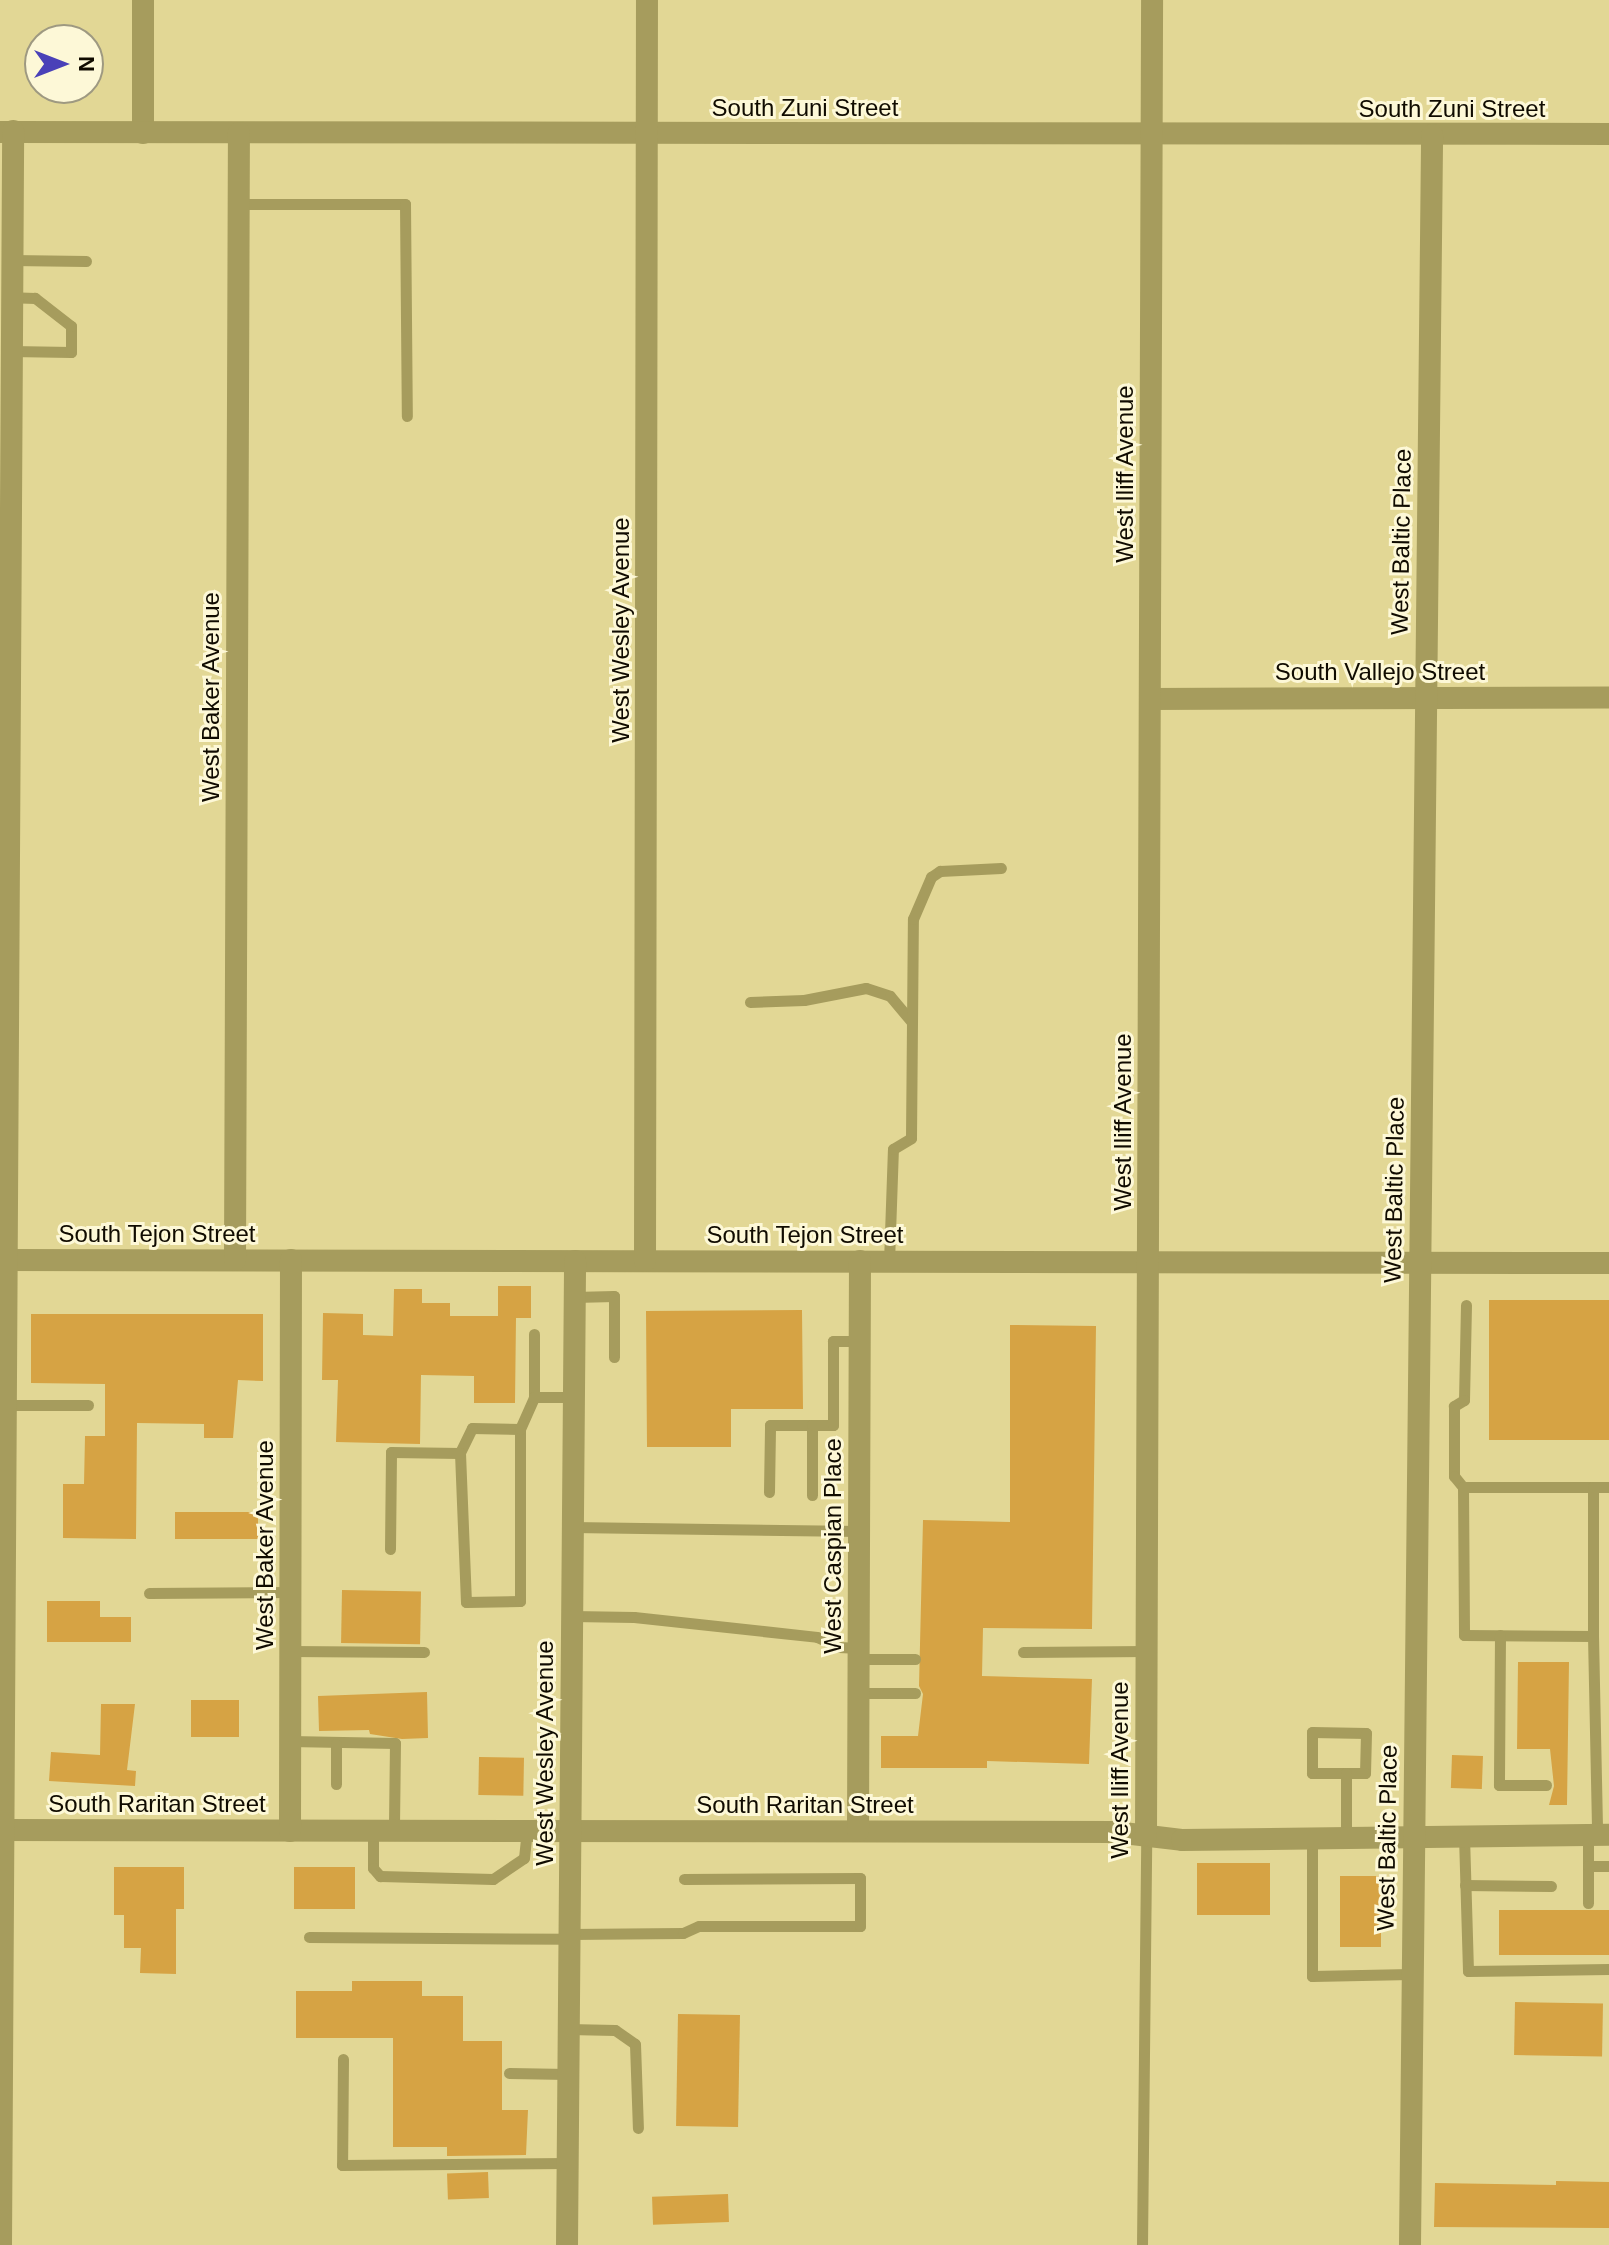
<!DOCTYPE html>
<html>
<head>
<meta charset="utf-8">
<style>
  body { margin:0 }
  #map { position:relative; width:1609px; height:2245px; overflow:hidden; background:#e2d795; font-family:Arial,sans-serif }
  div>[style] { position:absolute }
  .building>* { inset:0; background:#d6a344; transform-origin:0 0 }
  .service>* { height:11px; margin:-5.5px; padding:0 5.5px; transform-origin:5.5px; border-radius:5.5px; background:#a69c5d }
  .minor>* { height:22px; margin:-11px; padding:0 11px; transform-origin:11px; border-radius:11px; background:#a69c5d }
  span { translate:-50% -50%; white-space:nowrap; text-align:center; line-height:1.15; -webkit-text-stroke:6px #fdf8d7; paint-order:stroke }
  .street-label { font-size:24px; color:#100b00 }
  .north { position:absolute; left:24px; top:24px; width:80px; height:80px; box-sizing:border-box; background:#fdf8d7; border:2px solid #9e9981; border-radius:50%; rotate:90deg; font-size:22px; font-weight:700; line-height:32px; text-align:center; color:#100b00 }
  .north::after { content:''; display:block; margin:auto; width:28px; height:36px; background:#4a41b8; clip-path:polygon(50% 0,100% 100%,50% 72%,0 100%) }
</style>
</head>
<body>
<div id="map">
  <div class="building">
    <i style="clip-path:polygon(498px 1286px,531px 1286px,531px 1318px,516px 1318px,515px 1403px,474px 1403px,474px 1376px,421px 1375px,420px 1444px,336px 1442px,338px 1380px,322px 1380px,323px 1313px,363px 1314px,363px 1335px,393px 1336px,394px 1289px,422px 1289px,422px 1303px,450px 1303px,450px 1316px,498px 1316px)"></i>
    <i style="left:1489px;top:1300px;width:120px;height:140px"></i>
    <i style="clip-path:polygon(802px 1310px,803px 1409px,731px 1409px,731px 1447px,647px 1447px,646px 1311px)"></i>
    <i style="clip-path:polygon(31px 1314px,263px 1314px,263px 1381px,238px 1380px,233px 1438px,204px 1438px,204px 1424px,137px 1423px,136px 1539px,63px 1538px,63px 1484px,84px 1484px,85px 1436px,105px 1436px,105px 1384px,31px 1383px)"></i>
    <i style="clip-path:polygon(1010px 1325px,1096px 1326px,1092px 1629px,983px 1628px,982px 1676px,1092px 1679px,1089px 1764px,987px 1761px,987px 1768px,881px 1768px,881px 1736px,918px 1736px,923px 1694px,919px 1686px,923px 1520px,1010px 1522px)"></i>
    <i style="left:175px;top:1512px;width:83px;height:27px"></i>
    <i style="left:342px;top:1590px;width:79px;height:53px;rotate:1deg"></i>
    <i style="clip-path:polygon(47px 1601px,100px 1601px,100px 1617px,131px 1617px,131px 1642px,47px 1642px)"></i>
    <i style="clip-path:polygon(1518px 1662px,1569px 1662px,1567px 1805px,1549px 1805px,1554px 1786px,1550px 1749px,1517px 1749px)"></i>
    <i style="clip-path:polygon(427px 1692px,428px 1738px,402px 1739px,370px 1734px,369px 1730px,319px 1731px,318px 1696px)"></i>
    <i style="left:239px;top:1700px;width:37px;height:48px;rotate:90deg"></i>
    <i style="clip-path:polygon(101px 1704px,135px 1704px,127px 1770px,136px 1771px,135px 1786px,49px 1781px,51px 1752px,100px 1755px)"></i>
    <i style="left:1452px;top:1755px;width:31px;height:33px;rotate:2deg"></i>
    <i style="left:479px;top:1757px;width:45px;height:38px;rotate:1deg"></i>
    <i style="left:1197px;top:1863px;width:73px;height:52px"></i>
    <i style="clip-path:polygon(114px 1867px,184px 1867px,184px 1909px,176px 1909px,176px 1974px,140px 1973px,141px 1948px,124px 1948px,124px 1915px,114px 1915px)"></i>
    <i style="left:294px;top:1867px;width:61px;height:42px"></i>
    <i style="left:1340px;top:1876px;width:41px;height:71px"></i>
    <i style="left:1499px;top:1910px;width:110px;height:45px"></i>
    <i style="clip-path:polygon(352px 1981px,422px 1981px,422px 1996px,463px 1996px,463px 2041px,502px 2041px,502px 2110px,528px 2110px,526px 2155px,447px 2156px,447px 2147px,393px 2147px,393px 2038px,296px 2038px,296px 1991px,352px 1991px)"></i>
    <i style="left:1515px;top:2002px;width:88px;height:53px;rotate:1deg"></i>
    <i style="left:678px;top:2014px;width:62px;height:112px;rotate:1deg"></i>
    <i style="left:488px;top:2172px;width:26px;height:41px;rotate:88deg"></i>
    <i style="clip-path:polygon(1556px 2181px,1609px 2182px,1609px 2228px,1434px 2227px,1435px 2183px,1556px 2185px)"></i>
    <i style="left:728px;top:2194px;width:28px;height:76px;rotate:88deg"></i>
  </div>
  <div class="service">
    <i style="left:239px;top:204px;width:166px"></i>
    <i style="left:405px;top:204px;width:212px;rotate:89.5deg"></i>
    <i style="left:12px;top:260px;width:74px;rotate:0.8deg"></i>
    <i style="left:11px;top:351px;width:60px;rotate:1deg"></i>
    <i style="left:71px;top:352px;width:26px;rotate:-90deg"></i>
    <i style="left:71px;top:326px;width:46px;rotate:-142.1deg"></i>
    <i style="left:35px;top:298px;width:23px;rotate:-178deg"></i>
    <i style="left:750px;top:1002px;width:54px;rotate:-2.1deg"></i>
    <i style="left:804px;top:1000px;width:63px;rotate:-11deg"></i>
    <i style="left:866px;top:988px;width:25px;rotate:18deg"></i>
    <i style="left:890px;top:996px;width:33px;rotate:50deg"></i>
    <i style="left:889px;top:1262px;width:113px;rotate:-88deg"></i>
    <i style="left:893px;top:1149px;width:21px;rotate:-31deg"></i>
    <i style="left:911px;top:1138px;width:219px;rotate:-89.5deg"></i>
    <i style="left:913px;top:919px;width:46px;rotate:-66.8deg"></i>
    <i style="left:931px;top:877px;width:11px;rotate:-34deg"></i>
    <i style="left:940px;top:871px;width:61px;rotate:-2.8deg"></i>
    <i style="left:574px;top:1297px;width:40px;rotate:-1.4deg"></i>
    <i style="left:614px;top:1296px;width:61px;rotate:90deg"></i>
    <i style="left:1466px;top:1305px;width:95px;rotate:91.2deg"></i>
    <i style="left:1464px;top:1400px;width:12px;rotate:149deg"></i>
    <i style="left:1454px;top:1406px;width:70px;rotate:90deg"></i>
    <i style="left:1454px;top:1476px;width:14px;rotate:51deg"></i>
    <i style="left:1463px;top:1487px;width:148px;rotate:89.6deg"></i>
    <i style="left:1464px;top:1635px;width:129px;rotate:0.4deg"></i>
    <i style="left:1593px;top:1636px;width:199px;rotate:88.8deg"></i>
    <i style="left:534px;top:1334px;width:63px;rotate:90deg"></i>
    <i style="left:5px;top:1405px;width:83px"></i>
    <i style="left:520px;top:1429px;width:48px;rotate:-178.8deg"></i>
    <i style="left:472px;top:1428px;width:28px;rotate:116deg"></i>
    <i style="left:460px;top:1453px;width:149px;rotate:87.7deg"></i>
    <i style="left:466px;top:1602px;width:54px;rotate:-1.1deg"></i>
    <i style="left:520px;top:1601px;width:172px;rotate:-90deg"></i>
    <i style="left:520px;top:1429px;width:35px;rotate:-66deg"></i>
    <i style="left:534px;top:1397px;width:40px"></i>
    <i style="left:1463px;top:1487px;width:130px"></i>
    <i style="left:1593px;top:1487px;width:149px;rotate:90deg"></i>
    <i style="left:1593px;top:1487px;width:16px"></i>
    <i style="left:769px;top:1492px;width:67px;rotate:-89.1deg"></i>
    <i style="left:770px;top:1425px;width:42px"></i>
    <i style="left:812px;top:1495px;width:70px;rotate:-90deg"></i>
    <i style="left:812px;top:1425px;width:21px"></i>
    <i style="left:833px;top:1425px;width:84px;rotate:-90deg"></i>
    <i style="left:833px;top:1341px;width:27px"></i>
    <i style="left:572px;top:1527px;width:287px;rotate:0.8deg"></i>
    <i style="left:390px;top:1549px;width:97px;rotate:-89.4deg"></i>
    <i style="left:391px;top:1452px;width:69px;rotate:0.8deg"></i>
    <i style="left:149px;top:1593px;width:142px;rotate:-0.4deg"></i>
    <i style="left:572px;top:1616px;width:62px;rotate:0.9deg"></i>
    <i style="left:634px;top:1617px;width:184px;rotate:6.2deg"></i>
    <i style="left:817px;top:1637px;width:24px;rotate:24deg"></i>
    <i style="left:839px;top:1647px;width:20px;rotate:3deg"></i>
    <i style="left:1500px;top:1635px;width:150px;rotate:90.4deg"></i>
    <i style="left:1499px;top:1785px;width:47px"></i>
    <i style="left:290px;top:1651px;width:134px;rotate:0.4deg"></i>
    <i style="left:1023px;top:1652px;width:124px;rotate:-0.5deg"></i>
    <i style="left:859px;top:1659px;width:56px"></i>
    <i style="left:858px;top:1693px;width:57px"></i>
    <i style="left:290px;top:1741px;width:105px;rotate:1.1deg"></i>
    <i style="left:395px;top:1743px;width:88px;rotate:90.7deg"></i>
    <i style="left:1346px;top:1773px;width:34px;rotate:180deg"></i>
    <i style="left:1312px;top:1773px;width:41px;rotate:-90deg"></i>
    <i style="left:1312px;top:1732px;width:54px;rotate:1.1deg"></i>
    <i style="left:1366px;top:1733px;width:40px;rotate:91.4deg"></i>
    <i style="left:1365px;top:1773px;width:19px;rotate:180deg"></i>
    <i style="left:1346px;top:1773px;width:65px;rotate:90deg"></i>
    <i style="left:336px;top:1784px;width:40px;rotate:-90deg"></i>
    <i style="left:373px;top:1831px;width:37px;rotate:90deg"></i>
    <i style="left:373px;top:1868px;width:11px;rotate:49deg"></i>
    <i style="left:380px;top:1876px;width:113px;rotate:1.5deg"></i>
    <i style="left:493px;top:1879px;width:37px;rotate:-34deg"></i>
    <i style="left:524px;top:1858px;width:27px;rotate:-84deg"></i>
    <i style="left:1588px;top:1835px;width:68px;rotate:90deg"></i>
    <i style="left:1464px;top:1836px;width:135px;rotate:88.3deg"></i>
    <i style="left:1468px;top:1971px;width:141px;rotate:-0.8deg"></i>
    <i style="left:1312px;top:1838px;width:138px;rotate:90deg"></i>
    <i style="left:1312px;top:1976px;width:99px;rotate:-1.2deg"></i>
    <i style="left:1588px;top:1866px;width:21px"></i>
    <i style="left:1465px;top:1885px;width:86px;rotate:0.7deg"></i>
    <i style="left:569px;top:1934px;width:114px;rotate:-0.5deg"></i>
    <i style="left:683px;top:1933px;width:17px;rotate:-24deg"></i>
    <i style="left:699px;top:1926px;width:161px"></i>
    <i style="left:860px;top:1926px;width:48px;rotate:-90deg"></i>
    <i style="left:860px;top:1878px;width:176px;rotate:179.7deg"></i>
    <i style="left:309px;top:1937px;width:260px;rotate:0.4deg"></i>
    <i style="left:568px;top:2029px;width:47px;rotate:1.2deg"></i>
    <i style="left:615px;top:2030px;width:24px;rotate:35deg"></i>
    <i style="left:635px;top:2044px;width:84px;rotate:88deg"></i>
    <i style="left:343px;top:2059px;width:106px;rotate:90.5deg"></i>
    <i style="left:342px;top:2165px;width:225px;rotate:-0.5deg"></i>
    <i style="left:509px;top:2073px;width:59px;rotate:1deg"></i>
    <i style="left:1142px;top:2245px;width:410px;rotate:-89.4deg"></i>
  </div>
  <div class="minor">
    <i style="left:143px;top:0;width:133px;rotate:90deg"></i>
    <i style="left:0;top:132px;width:1609px;rotate:0.07deg"></i>
    <i style="left:1150px;top:699px;width:459px;rotate:-0.2deg"></i>
    <i style="left:0;top:1260px;width:1609px;rotate:0.11deg"></i>
    <i style="left:235px;top:1260px;width:1127px;rotate:-89.8deg"></i>
    <i style="left:645px;top:1261px;width:1261px;rotate:-89.91deg"></i>
    <i style="left:0;top:1830px;width:1115px;rotate:0.1deg"></i>
    <i style="left:1115px;top:1832px;width:67px;rotate:6.8deg"></i>
    <i style="left:1182px;top:1840px;width:427px;rotate:-0.7deg"></i>
    <i style="left:290px;top:1831px;width:571px;rotate:-89.9deg"></i>
    <i style="left:858px;top:1831px;width:570px;rotate:-89.8deg"></i>
    <i style="left:1146px;top:1835px;width:1835px;rotate:-89.81deg"></i>
    <i style="left:1px;top:2245px;width:2114px;rotate:-89.67deg"></i>
    <i style="left:567px;top:2245px;width:984px;rotate:-89.53deg"></i>
    <i style="left:1410px;top:2245px;width:2110px;rotate:-89.4deg"></i>
  </div>
  <div class="street-label">
    <span style="left:805px;top:108px">South Zuni Street</span>
    <span style="left:1452px;top:109px">South Zuni Street</span>
    <span style="left:1125px;top:474px;rotate:-90deg">West Iliff Avenue</span>
    <span style="left:1401px;top:542px;rotate:-89deg">West Baltic Place</span>
    <span style="left:621px;top:630px;rotate:-90deg">West Wesley Avenue</span>
    <span style="left:1380px;top:672px">South Vallejo Street</span>
    <span style="left:211px;top:697px;rotate:-90deg">West Baker Avenue</span>
    <span style="left:1123px;top:1122px;rotate:-90deg">West Iliff Avenue</span>
    <span style="left:1394px;top:1190px;rotate:-89deg">West Baltic Place</span>
    <span style="left:157px;top:1234px">South Tejon Street</span>
    <span style="left:805px;top:1235px">South Tejon Street</span>
    <span style="left:265px;top:1545px;rotate:-90deg">West Baker Avenue</span>
    <span style="left:833px;top:1546px;rotate:-90deg">West Caspian Place</span>
    <span style="left:545px;top:1753px;rotate:-90deg">West Wesley Avenue</span>
    <span style="left:1120px;top:1770px;rotate:-90deg">West Iliff Avenue</span>
    <span style="left:157px;top:1804px">South Raritan Street</span>
    <span style="left:805px;top:1805px">South Raritan Street</span>
    <span style="left:1387px;top:1838px;rotate:-89deg">West Baltic Place</span>
  </div>
  <div class="north">N</div>
</div>
</body>
</html>
